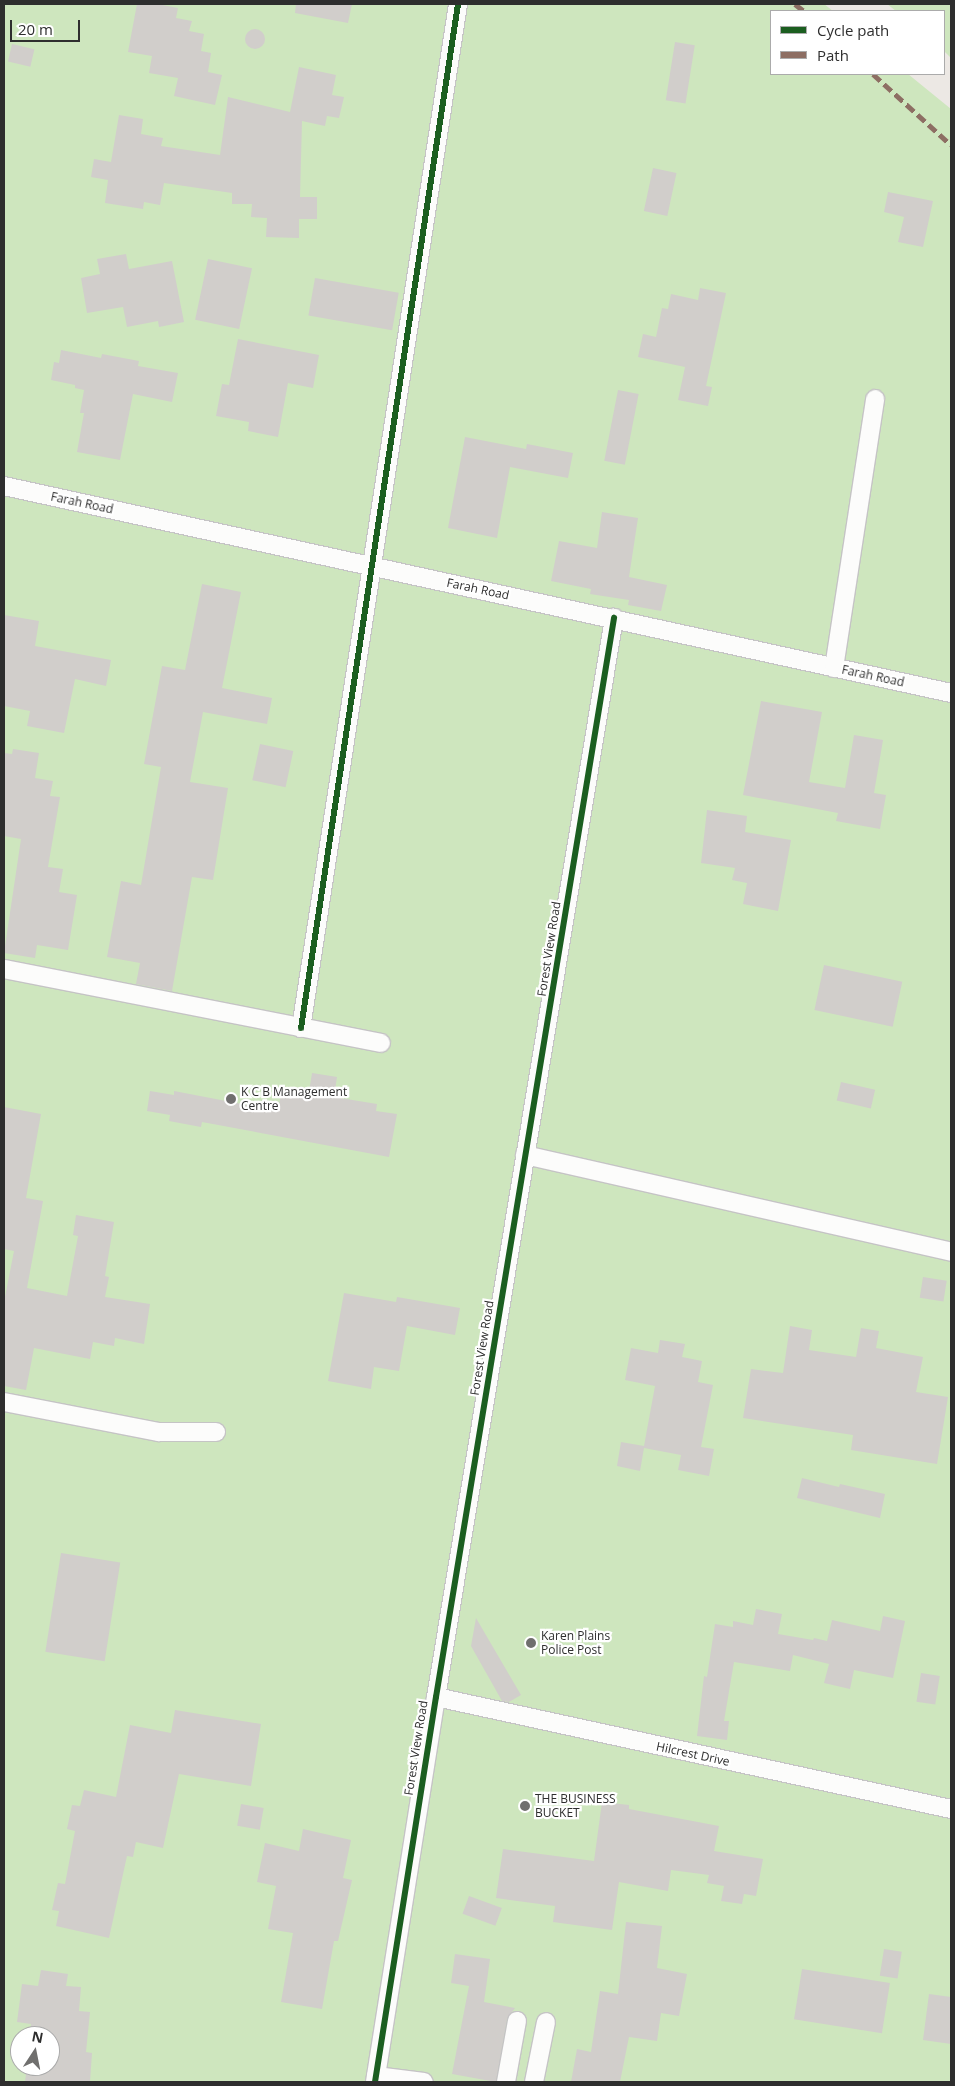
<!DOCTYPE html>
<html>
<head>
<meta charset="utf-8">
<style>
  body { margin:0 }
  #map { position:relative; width:955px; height:2086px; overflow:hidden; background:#ece8e4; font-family:"Open Sans",sans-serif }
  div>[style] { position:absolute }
  .green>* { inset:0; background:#cee6be }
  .building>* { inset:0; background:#d1cecb; transform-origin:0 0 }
  .round { border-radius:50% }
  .roads { filter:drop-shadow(1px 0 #c5c4c5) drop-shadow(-1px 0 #c5c4c5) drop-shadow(0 1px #c5c4c5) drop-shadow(0 -1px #c5c4c5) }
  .street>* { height:18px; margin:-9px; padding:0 9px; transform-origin:9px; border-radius:9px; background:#fcfcfb }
  .quiet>* { height:5px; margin-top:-2.5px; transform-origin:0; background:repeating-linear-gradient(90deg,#8d6e63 0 10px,transparent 0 15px) }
  .cycleway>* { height:6px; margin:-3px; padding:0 3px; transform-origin:3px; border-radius:3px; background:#1b5e20 }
  .dots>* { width:14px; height:14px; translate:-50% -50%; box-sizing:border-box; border:2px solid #fff; border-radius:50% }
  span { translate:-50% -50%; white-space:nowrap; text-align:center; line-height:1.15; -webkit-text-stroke:4.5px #fff; paint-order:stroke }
  .street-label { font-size:12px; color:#2e2e2e }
  .poi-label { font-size:12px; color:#2e2e2e }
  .left { translate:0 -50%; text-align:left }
  .frame { position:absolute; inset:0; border:5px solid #2e2e2e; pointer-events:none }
  .legend { position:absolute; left:770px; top:10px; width:175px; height:65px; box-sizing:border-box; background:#fff; border:1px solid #ababab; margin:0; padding:6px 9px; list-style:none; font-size:15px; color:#2e2e2e }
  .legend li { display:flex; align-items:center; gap:10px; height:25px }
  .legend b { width:25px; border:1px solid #ababab }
  .north { position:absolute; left:10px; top:2026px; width:50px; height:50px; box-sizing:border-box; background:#fff; border:1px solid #ababab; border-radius:50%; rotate:11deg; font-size:14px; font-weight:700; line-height:20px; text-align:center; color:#2e2e2e }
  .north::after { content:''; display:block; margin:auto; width:18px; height:22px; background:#706f6e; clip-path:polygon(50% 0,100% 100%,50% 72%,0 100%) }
  .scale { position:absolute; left:10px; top:20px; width:70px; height:22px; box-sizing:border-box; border:2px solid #2e2e2e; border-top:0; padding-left:6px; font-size:15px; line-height:18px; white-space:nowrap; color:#2e2e2e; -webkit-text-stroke:4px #fff; paint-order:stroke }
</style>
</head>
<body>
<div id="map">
  <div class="green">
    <i style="clip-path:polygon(evenodd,4px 4px,824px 4px,833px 11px,771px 11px,771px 74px,908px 74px,951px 109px,951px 2082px,4px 2082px,4px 4px,20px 2036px,50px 2036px,50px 2066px,20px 2066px,20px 2036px)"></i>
    <i style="clip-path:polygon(887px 4px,951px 4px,951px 58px,944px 51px,944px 11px,896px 11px)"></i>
  </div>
  <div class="building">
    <i style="clip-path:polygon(137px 4px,157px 4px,178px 8px,176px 18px,192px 21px,189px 31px,204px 34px,201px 51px,211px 53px,208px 72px,222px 75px,215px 105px,174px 96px,178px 78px,149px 73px,152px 56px,128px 52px)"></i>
    <i style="clip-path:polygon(296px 4px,352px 4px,348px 23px,295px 13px)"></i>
    <i class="round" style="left:245px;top:29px;width:20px;height:20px"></i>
    <i style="left:675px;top:42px;width:20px;height:59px;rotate:9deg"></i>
    <i style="left:12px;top:44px;width:23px;height:18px;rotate:13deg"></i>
    <i style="clip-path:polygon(299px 67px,336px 75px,332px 95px,344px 97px,339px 118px,327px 116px,325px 126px,302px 121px,300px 197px,317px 197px,317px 219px,299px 219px,299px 238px,266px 237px,267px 218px,251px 217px,252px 204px,232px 204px,232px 193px,164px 183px,160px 205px,144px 202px,143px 209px,105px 203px,108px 180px,91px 177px,94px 159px,111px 162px,119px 115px,143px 119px,141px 134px,163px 138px,161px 146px,220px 155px,228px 97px,290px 112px)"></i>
    <i style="left:653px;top:168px;width:24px;height:44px;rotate:12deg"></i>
    <i style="clip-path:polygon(888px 192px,933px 201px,923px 247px,898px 242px,904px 217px,884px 212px)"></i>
    <i style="clip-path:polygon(126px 254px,129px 269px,172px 261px,184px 322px,159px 327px,158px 321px,127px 327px,123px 307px,87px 313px,81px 278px,100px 274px,97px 259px)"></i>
    <i style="left:208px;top:259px;width:45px;height:62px;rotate:12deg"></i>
    <i style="left:315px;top:278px;width:85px;height:38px;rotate:10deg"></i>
    <i style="clip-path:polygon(700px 288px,726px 293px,706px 386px,712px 387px,708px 406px,678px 400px,685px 367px,638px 357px,643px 334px,656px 337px,662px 308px,668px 309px,671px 294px,698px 300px)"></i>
    <i style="clip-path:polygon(238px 339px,319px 355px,313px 388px,288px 383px,278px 437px,248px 431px,249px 422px,216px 416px,222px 384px,229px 385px)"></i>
    <i style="clip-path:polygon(61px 350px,101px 358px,102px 354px,139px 361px,138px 366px,178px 373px,172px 402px,133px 394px,120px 460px,77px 452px,84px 413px,80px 413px,84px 390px,75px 388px,75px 385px,51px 380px,54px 362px,59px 363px)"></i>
    <i style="left:618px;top:390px;width:21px;height:72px;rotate:11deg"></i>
    <i style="clip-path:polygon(465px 437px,526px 449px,527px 444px,573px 453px,568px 478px,510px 467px,497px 538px,448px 528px)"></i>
    <i style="clip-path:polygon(602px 512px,638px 518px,629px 577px,667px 585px,661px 611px,628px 605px,629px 600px,590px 594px,591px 589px,551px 581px,559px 541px,597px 548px)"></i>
    <i style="clip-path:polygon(202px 584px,241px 592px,222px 688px,272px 698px,267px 724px,203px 712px,190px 782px,228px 788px,213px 880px,192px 877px,172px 991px,136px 984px,140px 963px,107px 957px,121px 881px,141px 885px,161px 767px,144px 764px,162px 666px,185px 670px)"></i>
    <i style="clip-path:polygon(4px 615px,39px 621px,35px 646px,111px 660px,106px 686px,75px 679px,64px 733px,27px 726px,30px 711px,4px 706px)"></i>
    <i style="clip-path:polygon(761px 701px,822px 712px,809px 782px,845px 788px,854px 735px,883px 740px,874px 793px,886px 795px,880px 829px,836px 821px,838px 813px,743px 795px)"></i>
    <i style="left:260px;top:744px;width:34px;height:37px;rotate:12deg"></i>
    <i style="clip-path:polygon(13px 749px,39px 753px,35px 778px,53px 781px,50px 796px,60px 797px,48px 867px,63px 869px,59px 892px,77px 895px,68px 950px,37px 945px,35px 958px,4px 953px,21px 839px,4px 836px,4px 753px,12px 754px)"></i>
    <i style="clip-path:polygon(707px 810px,747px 816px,745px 832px,791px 840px,778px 911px,743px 904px,747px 883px,732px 880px,735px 868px,701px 863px)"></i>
    <i style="left:824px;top:965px;width:80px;height:46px;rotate:12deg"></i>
    <i style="clip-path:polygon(312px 1073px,337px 1077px,334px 1097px,377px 1104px,376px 1111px,397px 1114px,389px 1157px,202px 1122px,201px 1127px,169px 1121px,170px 1115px,147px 1111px,150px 1091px,174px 1095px,174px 1091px,278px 1111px,281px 1094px,308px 1098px)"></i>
    <i style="left:841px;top:1082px;width:35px;height:19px;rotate:13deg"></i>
    <i style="clip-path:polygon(4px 1107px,41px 1114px,26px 1198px,43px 1201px,27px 1288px,67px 1296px,78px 1236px,73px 1235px,76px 1215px,114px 1222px,105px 1276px,109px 1277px,105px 1297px,150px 1304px,144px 1344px,115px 1338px,114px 1346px,93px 1342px,90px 1359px,34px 1348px,26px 1390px,4px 1386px,4px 1302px,14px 1251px,4px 1249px)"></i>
    <i style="left:923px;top:1277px;width:24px;height:21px;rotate:9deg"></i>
    <i style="clip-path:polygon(344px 1293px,396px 1302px,397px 1297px,460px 1308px,455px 1335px,407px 1326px,399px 1371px,374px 1367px,371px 1389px,328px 1381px)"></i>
    <i style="clip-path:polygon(790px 1326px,812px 1330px,809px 1350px,856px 1357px,861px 1328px,879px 1331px,876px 1348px,923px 1357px,916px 1392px,948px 1397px,937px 1464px,851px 1450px,853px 1435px,743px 1418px,751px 1369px,783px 1373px)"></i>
    <i style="clip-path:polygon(660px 1340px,685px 1344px,682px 1357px,702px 1361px,698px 1382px,713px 1385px,701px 1447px,714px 1449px,709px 1476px,678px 1470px,681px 1455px,644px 1448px,640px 1471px,617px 1466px,621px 1442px,644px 1446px,655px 1386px,625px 1380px,631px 1348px,658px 1353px)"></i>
    <i style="clip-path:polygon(802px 1478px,839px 1487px,840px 1484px,885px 1494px,880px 1518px,797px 1498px)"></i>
    <i style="left:61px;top:1553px;width:60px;height:100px;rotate:9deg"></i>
    <i style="clip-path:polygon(756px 1609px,782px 1614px,778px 1634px,813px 1640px,814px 1638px,827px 1641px,832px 1620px,880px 1631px,883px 1616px,905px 1621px,893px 1678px,854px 1670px,850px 1689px,824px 1683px,829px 1664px,793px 1655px,790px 1671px,734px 1662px,724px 1721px,729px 1721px,727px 1740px,697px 1736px,704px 1676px,707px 1677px,715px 1624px,733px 1627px,733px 1621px,753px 1625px)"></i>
    <i style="clip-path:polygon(476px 1618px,521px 1695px,509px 1702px,502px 1701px,471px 1646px)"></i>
    <i style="left:921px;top:1673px;width:19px;height:29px;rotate:9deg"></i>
    <i style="clip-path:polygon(175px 1710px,261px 1724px,251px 1786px,179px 1774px,163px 1848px,136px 1842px,133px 1857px,127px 1856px,109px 1938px,56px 1926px,59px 1911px,52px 1910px,58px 1883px,65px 1884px,75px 1831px,67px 1829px,72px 1805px,80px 1806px,84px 1790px,116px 1797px,130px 1725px,171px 1733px)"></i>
    <i style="clip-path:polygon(602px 1802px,629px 1805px,629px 1809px,719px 1826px,714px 1851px,763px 1859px,756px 1896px,744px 1894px,742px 1904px,721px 1901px,724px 1886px,707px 1883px,709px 1875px,671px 1870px,668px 1891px,619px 1882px,612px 1930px,553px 1922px,555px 1906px,496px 1898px,503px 1849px,594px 1861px)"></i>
    <i style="left:241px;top:1804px;width:23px;height:22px;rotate:10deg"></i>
    <i style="clip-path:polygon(303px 1829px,351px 1840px,343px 1878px,352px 1880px,338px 1941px,334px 1941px,322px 2009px,281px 2002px,293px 1933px,268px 1929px,276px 1886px,257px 1882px,265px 1843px,299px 1851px)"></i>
    <i style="left:469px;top:1896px;width:35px;height:19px;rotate:20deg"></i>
    <i style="clip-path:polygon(626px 1922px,662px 1926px,657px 1968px,687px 1974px,679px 2016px,661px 2013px,657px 2041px,629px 2037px,620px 2082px,571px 2082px,577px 2049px,591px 2052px,600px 1991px,618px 1994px)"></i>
    <i style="left:884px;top:1949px;width:18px;height:27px;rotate:9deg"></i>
    <i style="clip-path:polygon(455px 1954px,490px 1959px,484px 2002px,515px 2008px,507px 2019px,496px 2082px,452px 2074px,469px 1986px,451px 1983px)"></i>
    <i style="left:802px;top:1969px;width:89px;height:51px;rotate:9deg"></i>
    <i style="clip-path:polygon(41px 1970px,68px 1974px,66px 1986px,81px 1987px,79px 2011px,90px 2012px,86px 2052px,92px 2053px,90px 2082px,25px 2082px,27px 2066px,50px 2066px,50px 2036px,30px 2036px,31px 2024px,17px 2022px,22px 1984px,38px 1986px)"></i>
    <i style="clip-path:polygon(929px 1994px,951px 1997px,951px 2044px,923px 2040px)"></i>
  </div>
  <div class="roads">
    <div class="street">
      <i style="left:4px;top:486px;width:969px;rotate:12.33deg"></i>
      <i style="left:834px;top:668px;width:272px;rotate:-81.3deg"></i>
      <i style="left:4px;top:969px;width:384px;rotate:11.1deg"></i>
      <i style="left:301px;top:1028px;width:1036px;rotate:-81.28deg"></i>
      <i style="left:525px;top:1155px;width:437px;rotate:12.8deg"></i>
      <i style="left:4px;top:1402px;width:158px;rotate:11deg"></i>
      <i style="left:159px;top:1432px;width:57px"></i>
      <i style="left:436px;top:1697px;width:527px;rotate:12.27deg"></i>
      <i style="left:376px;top:2076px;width:48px;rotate:7.1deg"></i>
      <i style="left:375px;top:2082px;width:390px;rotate:-81deg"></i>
      <i style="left:436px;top:1697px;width:1094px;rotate:-80.63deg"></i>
      <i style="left:506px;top:2082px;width:62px;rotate:-79.8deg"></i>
      <i style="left:534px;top:2082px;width:61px;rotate:-78.7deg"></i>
    </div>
  </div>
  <div class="quiet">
    <i style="left:795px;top:4px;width:11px;rotate:38deg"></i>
    <i style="left:873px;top:74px;width:105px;rotate:42.3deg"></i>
  </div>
  <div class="cycleway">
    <i style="left:301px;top:1028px;width:1036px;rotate:-81.28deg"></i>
    <i style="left:375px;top:2082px;width:390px;rotate:-81deg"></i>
    <i style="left:436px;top:1697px;width:1094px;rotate:-80.63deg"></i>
  </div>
  <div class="dots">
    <i style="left:231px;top:1099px;background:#706f6e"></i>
    <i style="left:531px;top:1643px;background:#706f6e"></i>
    <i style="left:525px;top:1806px;background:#706f6e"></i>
  </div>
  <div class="street-label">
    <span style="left:82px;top:503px;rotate:12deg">Farah Road</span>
    <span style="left:478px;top:589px;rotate:12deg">Farah Road</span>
    <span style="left:873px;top:676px;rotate:12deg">Farah Road</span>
    <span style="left:549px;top:949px;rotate:-81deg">Forest View Road</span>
    <span style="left:482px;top:1348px;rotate:-81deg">Forest View Road</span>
    <span style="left:416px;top:1748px;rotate:-81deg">Forest View Road</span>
    <span style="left:693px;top:1754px;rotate:12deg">Hilcrest Drive</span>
  </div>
  <div class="poi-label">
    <span class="left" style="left:241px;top:1099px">K C B Management<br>Centre</span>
    <span class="left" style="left:541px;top:1643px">Karen Plains<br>Police Post</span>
    <span class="left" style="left:535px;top:1806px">THE BUSINESS<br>BUCKET</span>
  </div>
  <div class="frame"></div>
  <ul class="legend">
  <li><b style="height:6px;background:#1b5e20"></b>Cycle path</li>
  <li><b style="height:6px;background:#8d6e63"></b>Path</li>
  </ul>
  <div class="north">N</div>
  <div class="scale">20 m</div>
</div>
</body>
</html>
